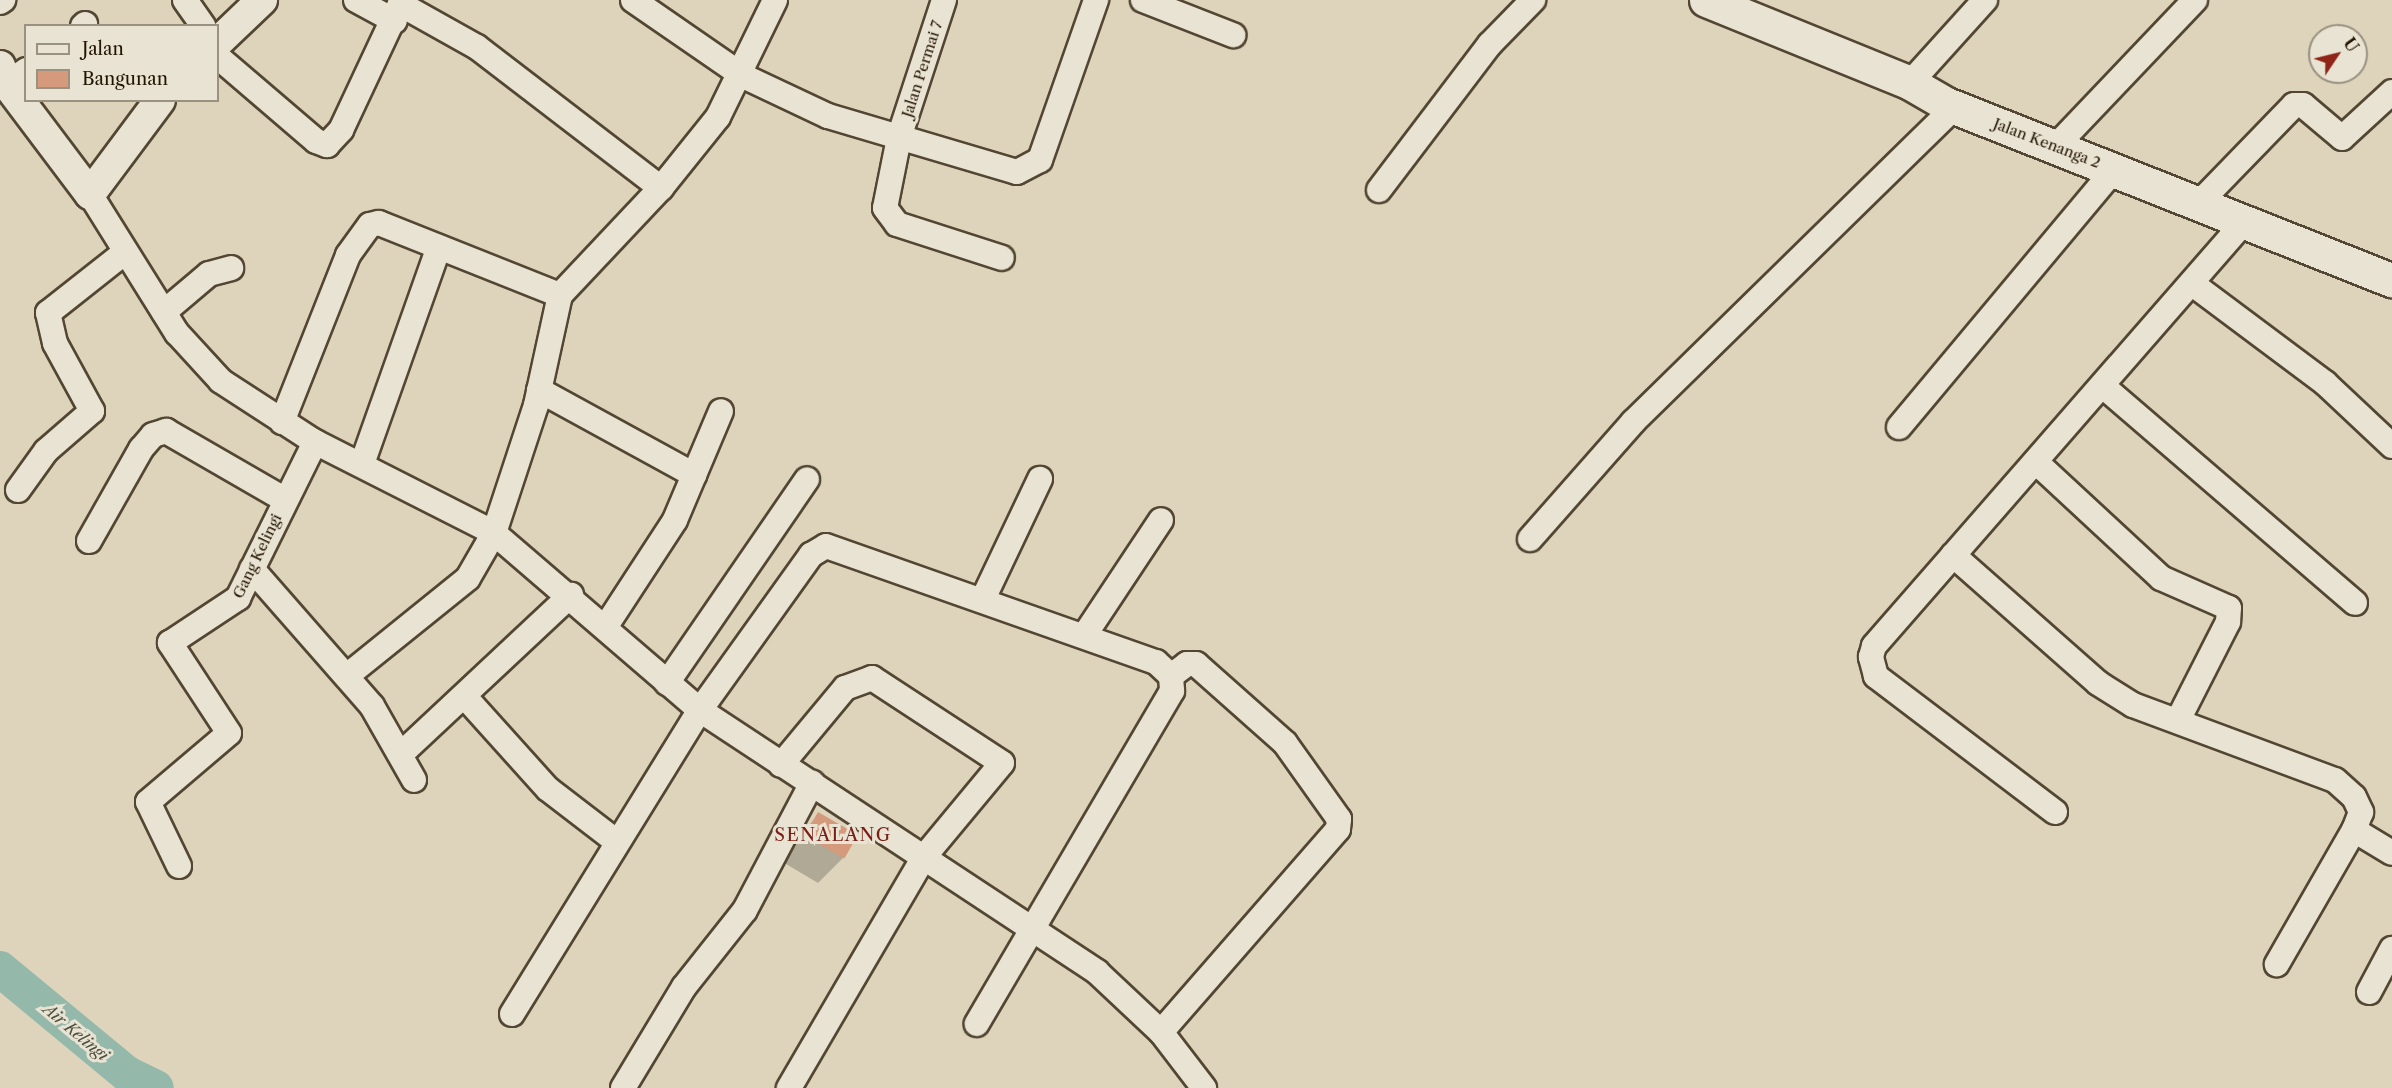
<!DOCTYPE html>
<html>
<head>
<meta charset="utf-8">
<style>
  body { margin:0 }
  #map { position:relative; width:2392px; height:1088px; overflow:hidden; background:#ddd4bb; font-family:"Libre Caslon Text",serif }
  div>[style] { position:absolute }
  .shadow>* { inset:0; background:#0003 }
  .river>* { height:36px; margin:-18px; padding:0 18px; transform-origin:18px; border-radius:18px; background:#94b9aa }
  .building>* { inset:0; background:#d5997b; transform-origin:0 0 }
  .roads { filter:drop-shadow(2px 0 #534632) drop-shadow(-2px 0 #534632) drop-shadow(0 2px #534632) drop-shadow(0 -2px #534632) }
  .minor>* { height:24px; margin:-12px; padding:0 12px; transform-origin:12px; border-radius:12px; background:#e9e3d3 }
  .tertiary>* { height:30px; margin:-15px; padding:0 15px; transform-origin:15px; border-radius:15px; background:#e9e3d3 }
  .secondary>* { height:33px; margin:-16.5px; padding:0 16.5px; transform-origin:16.5px; border-radius:16.5px; background:#e9e3d3 }
  span { translate:-50% -50%; white-space:nowrap; text-align:center; line-height:1.15; -webkit-text-stroke:6px #e9e3d3; paint-order:stroke }
  .street-label { font-size:15px; color:#251604 }
  .water-label { font-size:16px; color:#4c4f3e; font-style:italic }
  .quarter-label { font-size:18px; color:#7a1f14; letter-spacing:1.5px }
  .legend { position:absolute; left:24px; top:24px; width:195px; height:78px; box-sizing:border-box; background:#e9e3d3; border:2px solid #9b9180; margin:0; padding:8px 10px; list-style:none; font-size:18px; color:#251604 }
  .legend li { display:flex; align-items:center; gap:12px; height:30px }
  .legend b { width:30px; border:2px solid #9b9180 }
  .north { position:absolute; left:2308px; top:24px; width:60px; height:60px; box-sizing:border-box; background:#e9e3d3; border:2px solid #9b9180; border-radius:50%; rotate:55deg; font-size:16px; font-weight:700; line-height:24px; text-align:center; color:#251604 }
  .north::after { content:''; display:block; margin:auto; width:21px; height:27px; background:#8f2418; clip-path:polygon(50% 0,100% 100%,50% 72%,0 100%) }
</style>
</head>
<body>
<div id="map">
  <div class="shadow">
    <i style="clip-path:polygon(818px 814px,843px 858px,818px 883px,781px 861px)"></i>
  </div>
  <div class="river">
    <i style="left:0;top:969px;width:165px;rotate:39.6deg"></i>
    <i style="left:127px;top:1074px;width:32px;rotate:26deg"></i>
  </div>
  <div class="building">
    <i style="left:818px;top:812px;width:46px;height:27px;rotate:30deg"></i>
  </div>
  <div class="roads">
    <div class="minor">
      <i style="left:185px;top:0;width:32px;rotate:55deg"></i>
      <i style="left:356px;top:0;width:44px;rotate:28.3deg"></i>
      <i style="left:633px;top:0;width:134px;rotate:34.6deg"></i>
      <i style="left:743px;top:76px;width:94px;rotate:25.2deg"></i>
      <i style="left:828px;top:116px;width:197px;rotate:16.5deg"></i>
      <i style="left:1017px;top:172px;width:26px;rotate:-28deg"></i>
      <i style="left:1040px;top:160px;width:170px;rotate:-70.7deg"></i>
      <i style="left:944px;top:0;width:145px;rotate:108.1deg"></i>
      <i style="left:899px;top:138px;width:71px;rotate:101.3deg"></i>
      <i style="left:885px;top:208px;width:20px;rotate:53deg"></i>
      <i style="left:897px;top:224px;width:110px;rotate:17.9deg"></i>
      <i style="left:1143px;top:0;width:97px;rotate:21.3deg"></i>
      <i style="left:0;top:2px;width:4px;rotate:-34deg"></i>
      <i style="left:400px;top:4px;width:88px;rotate:29.2deg"></i>
      <i style="left:477px;top:47px;width:232px;rotate:37.5deg"></i>
      <i style="left:83px;top:26px;width:3px;rotate:-45deg"></i>
      <i style="left:218px;top:57px;width:129px;rotate:40.6deg"></i>
      <i style="left:316px;top:141px;width:12px;rotate:20deg"></i>
      <i style="left:327px;top:145px;width:21px;rotate:-47deg"></i>
      <i style="left:341px;top:130px;width:144px;rotate:-64.9deg"></i>
      <i style="left:1910px;top:83px;width:112px;rotate:-47.9deg"></i>
      <i style="left:7px;top:84px;width:24px;rotate:-36deg"></i>
      <i style="left:2055px;top:147px;width:203px;rotate:-46.4deg"></i>
      <i style="left:1379px;top:190px;width:183px;rotate:-52.8deg"></i>
      <i style="left:1490px;top:44px;width:62px;rotate:-45.7deg"></i>
      <i style="left:90px;top:194px;width:164px;rotate:58deg"></i>
      <i style="left:177px;top:333px;width:65px;rotate:47.5deg"></i>
      <i style="left:221px;top:381px;width:112px;rotate:33deg"></i>
      <i style="left:315px;top:442px;width:201px;rotate:26.9deg"></i>
      <i style="left:494px;top:533px;width:272px;rotate:40.7deg"></i>
      <i style="left:700px;top:710px;width:476px;rotate:33.4deg"></i>
      <i style="left:1097px;top:972px;width:88px;rotate:43.2deg"></i>
      <i style="left:1161px;top:1032px;width:71px;rotate:52.5deg"></i>
      <i style="left:2199px;top:203px;width:136px;rotate:-45.9deg"></i>
      <i style="left:2294px;top:105px;width:9px"></i>
      <i style="left:2303px;top:105px;width:51px;rotate:40.2deg"></i>
      <i style="left:2342px;top:138px;width:68px;rotate:-42.6deg"></i>
      <i style="left:2194px;top:285px;width:164px;rotate:36.8deg"></i>
      <i style="left:2325px;top:383px;width:92px;rotate:43.2deg"></i>
      <i style="left:164px;top:312px;width:59px;rotate:-40.2deg"></i>
      <i style="left:209px;top:274px;width:23px;rotate:-15deg"></i>
      <i style="left:2104px;top:387px;width:331px;rotate:40.7deg"></i>
      <i style="left:539px;top:390px;width:177px;rotate:28.7deg"></i>
      <i style="left:282px;top:422px;width:180px;rotate:-68.4deg"></i>
      <i style="left:348px;top:255px;width:37px;rotate:-54deg"></i>
      <i style="left:370px;top:225px;width:9px;rotate:-13deg"></i>
      <i style="left:379px;top:223px;width:195px;rotate:21.7deg"></i>
      <i style="left:1899px;top:427px;width:335px;rotate:-50.1deg"></i>
      <i style="left:2037px;top:463px;width:169px;rotate:42.8deg"></i>
      <i style="left:2161px;top:578px;width:74px;rotate:23.8deg"></i>
      <i style="left:2229px;top:608px;width:14px;rotate:94deg"></i>
      <i style="left:2228px;top:622px;width:110px;rotate:117deg"></i>
      <i style="left:362px;top:464px;width:230px;rotate:-70.5deg"></i>
      <i style="left:18px;top:490px;width:48px;rotate:-54.3deg"></i>
      <i style="left:46px;top:451px;width:61px;rotate:-41deg"></i>
      <i style="left:92px;top:411px;width:77px;rotate:-118.6deg"></i>
      <i style="left:55px;top:343px;width:31px;rotate:-103deg"></i>
      <i style="left:48px;top:313px;width:97px;rotate:-38.3deg"></i>
      <i style="left:1530px;top:539px;width:156px;rotate:-48.6deg"></i>
      <i style="left:1633px;top:422px;width:450px;rotate:-44.4deg"></i>
      <i style="left:89px;top:541px;width:106px;rotate:-60.5deg"></i>
      <i style="left:141px;top:449px;width:18px;rotate:-49deg"></i>
      <i style="left:153px;top:435px;width:14px;rotate:-17deg"></i>
      <i style="left:166px;top:431px;width:136px;rotate:30deg"></i>
      <i style="left:1953px;top:555px;width:193px;rotate:41.4deg"></i>
      <i style="left:2098px;top:683px;width:41px;rotate:32.2deg"></i>
      <i style="left:2133px;top:705px;width:215px;rotate:20.4deg"></i>
      <i style="left:2335px;top:780px;width:25px;rotate:42deg"></i>
      <i style="left:2354px;top:797px;width:17px;rotate:65deg"></i>
      <i style="left:2361px;top:812px;width:19px;rotate:111deg"></i>
      <i style="left:2354px;top:830px;width:155px;rotate:119.9deg"></i>
      <i style="left:252px;top:569px;width:182px;rotate:48.8deg"></i>
      <i style="left:372px;top:706px;width:85px;rotate:60.4deg"></i>
      <i style="left:983px;top:599px;width:133px;rotate:-64.6deg"></i>
      <i style="left:606px;top:626px;width:126px;rotate:-56.9deg"></i>
      <i style="left:675px;top:520px;width:118px;rotate:-67.1deg"></i>
      <i style="left:1084px;top:636px;width:139px;rotate:-56.4deg"></i>
      <i style="left:348px;top:675px;width:154px;rotate:-38.9deg"></i>
      <i style="left:468px;top:578px;width:52px;rotate:-60deg"></i>
      <i style="left:494px;top:533px;width:135px;rotate:-71.8deg"></i>
      <i style="left:536px;top:405px;width:113px;rotate:-77.7deg"></i>
      <i style="left:560px;top:295px;width:147px;rotate:-46.7deg"></i>
      <i style="left:661px;top:188px;width:91px;rotate:-51.2deg"></i>
      <i style="left:718px;top:117px;width:130px;rotate:-64deg"></i>
      <i style="left:667px;top:683px;width:247px;rotate:-55.5deg"></i>
      <i style="left:466px;top:698px;width:122px;rotate:48deg"></i>
      <i style="left:548px;top:789px;width:87px;rotate:37.5deg"></i>
      <i style="left:401px;top:754px;width:233px;rotate:-43.1deg"></i>
      <i style="left:781px;top:765px;width:100px;rotate:-50.3deg"></i>
      <i style="left:845px;top:688px;width:29px;rotate:-20deg"></i>
      <i style="left:872px;top:678px;width:155px;rotate:33.2deg"></i>
      <i style="left:1002px;top:763px;width:122px;rotate:129.7deg"></i>
      <i style="left:924px;top:857px;width:268px;rotate:120.3deg"></i>
      <i style="left:2055px;top:812px;width:225px;rotate:-142.8deg"></i>
      <i style="left:1876px;top:676px;width:20px;rotate:-105deg"></i>
      <i style="left:1871px;top:657px;width:11px;rotate:-75deg"></i>
      <i style="left:1874px;top:646px;width:564px;rotate:-48.88deg"></i>
      <i style="left:2354px;top:830px;width:44px;rotate:31.2deg"></i>
      <i style="left:179px;top:866px;width:71px;rotate:-115.8deg"></i>
      <i style="left:148px;top:802px;width:106px;rotate:-40.4deg"></i>
      <i style="left:229px;top:733px;width:108px;rotate:-123.2deg"></i>
      <i style="left:170px;top:643px;width:82px;rotate:-33.5deg"></i>
      <i style="left:238px;top:598px;width:174px;rotate:-63.7deg"></i>
      <i style="left:2369px;top:992px;width:49px;rotate:-61.9deg"></i>
      <i style="left:512px;top:1014px;width:357px;rotate:-58.3deg"></i>
      <i style="left:700px;top:710px;width:191px;rotate:-54.4deg"></i>
      <i style="left:811px;top:555px;width:17px;rotate:-31deg"></i>
      <i style="left:826px;top:546px;width:350px;rotate:19.4deg"></i>
      <i style="left:1156px;top:662px;width:21px;rotate:43deg"></i>
      <i style="left:1171px;top:676px;width:15px;rotate:86deg"></i>
      <i style="left:1172px;top:691px;width:386px;rotate:120.4deg"></i>
      <i style="left:1161px;top:1032px;width:269px;rotate:-48.9deg"></i>
      <i style="left:1338px;top:829px;width:10px;rotate:-84deg"></i>
      <i style="left:1339px;top:819px;width:93px;rotate:-125.4deg"></i>
      <i style="left:1285px;top:743px;width:119px;rotate:-138.4deg"></i>
      <i style="left:1196px;top:664px;width:9px;rotate:180deg"></i>
      <i style="left:1187px;top:664px;width:20px;rotate:143deg"></i>
      <i style="left:623px;top:1088px;width:118px;rotate:-58.9deg"></i>
      <i style="left:684px;top:987px;width:98px;rotate:-51.6deg"></i>
      <i style="left:745px;top:910px;width:144px;rotate:-62.2deg"></i>
    </div>
    <div class="tertiary">
      <i style="left:218px;top:42px;width:61px;rotate:-43.7deg"></i>
      <i style="left:0;top:66px;width:19px;rotate:69deg"></i>
      <i style="left:7px;top:84px;width:138px;rotate:53deg"></i>
      <i style="left:90px;top:194px;width:117px;rotate:-53.3deg"></i>
    </div>
    <div class="secondary">
      <i style="left:1706px;top:0;width:220px;rotate:22.1deg"></i>
      <i style="left:1910px;top:83px;width:39px;rotate:30deg"></i>
      <i style="left:1944px;top:103px;width:482px;rotate:21.6deg"></i>
    </div>
  </div>
  <div class="street-label">
    <span style="left:922px;top:69px;rotate:-72deg">Jalan Permai 7</span>
    <span style="left:2047px;top:143px;rotate:21deg">Jalan Kenanga 2</span>
    <span style="left:257px;top:556px;rotate:-64deg">Gang Kelingi</span>
  </div>
  <div class="water-label">
    <span style="left:76px;top:1032px;rotate:40deg">Air Kelingi</span>
  </div>
  <div class="quarter-label">
    <span style="left:833px;top:835px">SENALANG</span>
  </div>
  <ul class="legend">
  <li><b style="height:8px;background:#e9e3d3"></b>Jalan</li>
  <li><b style="height:16px;background:#d5997b"></b>Bangunan</li>
  </ul>
  <div class="north">U</div>
</div>
</body>
</html>
